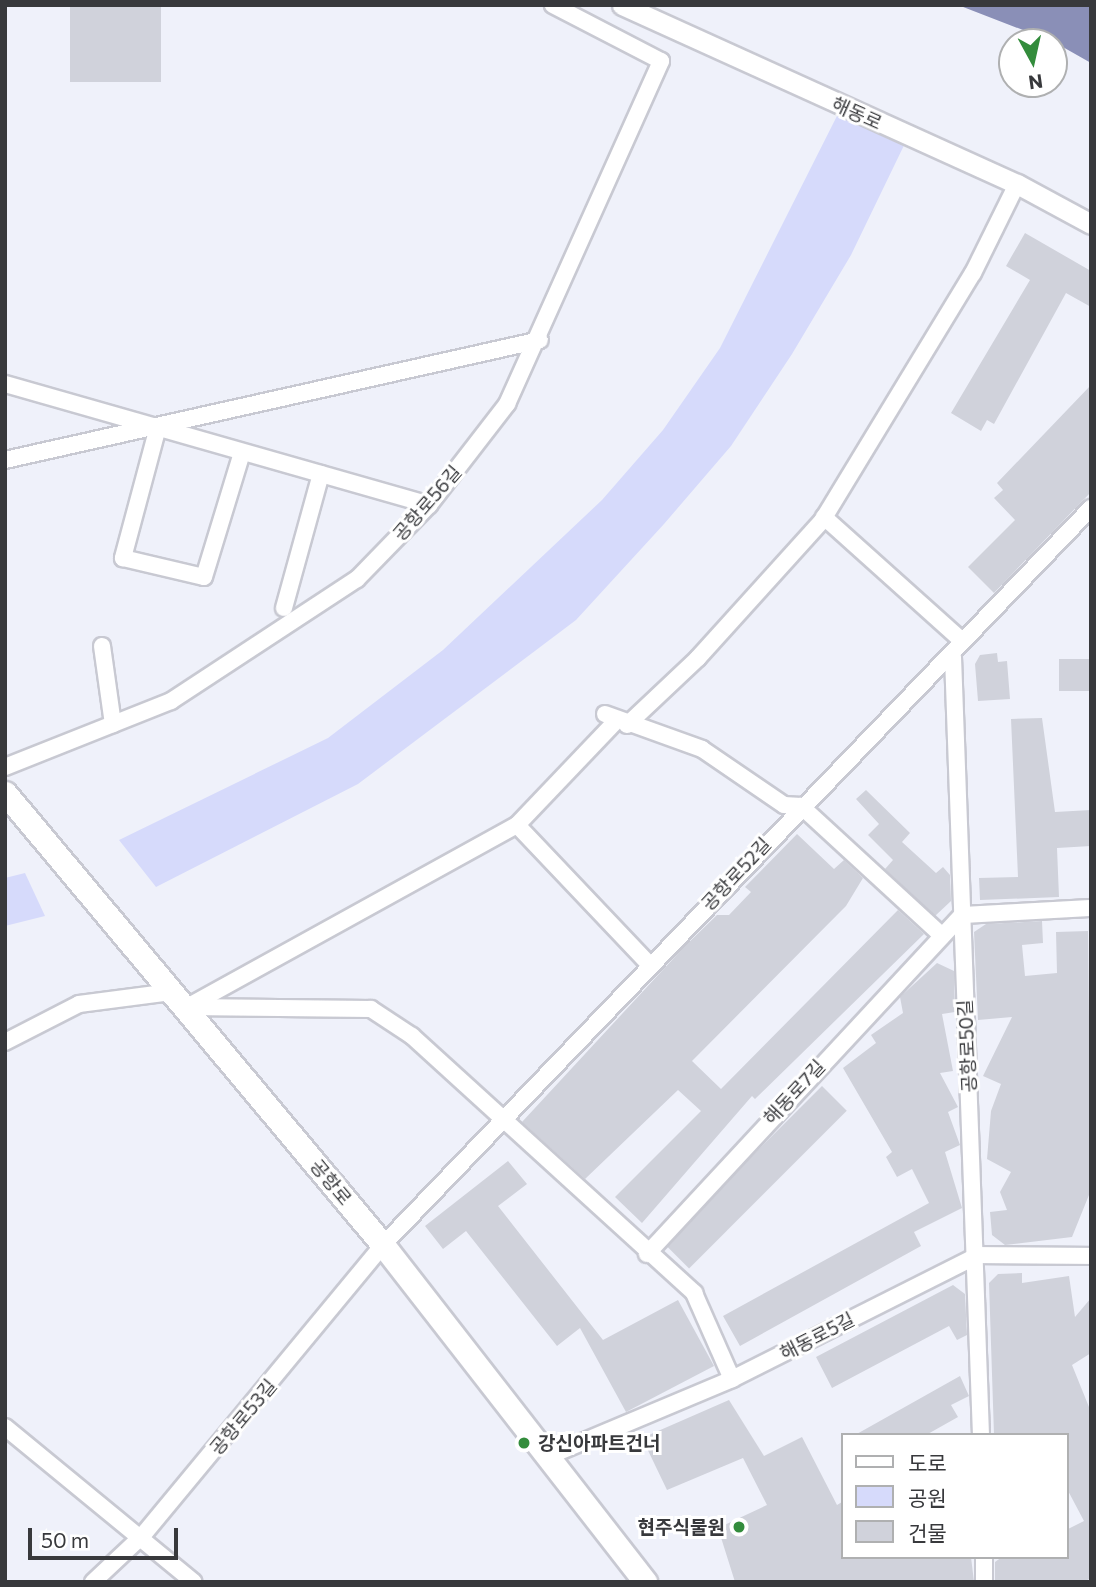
<!DOCTYPE html>
<html>
<head>
<meta charset="utf-8">
<style>
  body { margin:0 }
  #map { position:relative; width:1096px; height:1587px; overflow:hidden; background:#eff1fa; font-family:Commissioner,"Noto Sans KR",sans-serif }
  div>[style] { position:absolute }
  .green>* { inset:0; background:#d6dafb }
  .water>* { inset:0; background:#8a8fb7 }
  .building>* { inset:0; background:#d0d2db; transform-origin:0 0 }
  .roads { filter:drop-shadow(2px 0 #c8c9d2) drop-shadow(-2px 0 #c8c9d2) drop-shadow(0 2px #c8c9d2) drop-shadow(0 -2px #c8c9d2) }
  .minor>* { height:16px; margin:-8px; padding:0 8px; transform-origin:8px; border-radius:8px; background:#fff }
  .tertiary>* { height:19px; margin:-9.5px; padding:0 9.5px; transform-origin:9.5px; border-radius:9.5px; background:#fff }
  .secondary>* { height:23px; margin:-11.5px; padding:0 11.5px; transform-origin:11.5px; border-radius:11.5px; background:#fff }
  .dots>* { width:19px; height:19px; translate:-50% -50%; box-sizing:border-box; border:4px solid #fff; border-radius:50% }
  span { translate:-50% -50%; white-space:nowrap; text-align:center; line-height:1.15; -webkit-text-stroke:6px #fff; paint-order:stroke }
  .street-label { font-size:19px; color:#38393c }
  .poi-label { font-size:19px; color:#38393c; font-weight:700 }
  .left { translate:0 -50%; text-align:left }
  .right { translate:-100% -50%; text-align:right }
  .frame { position:absolute; inset:0; border:7px solid #38393c; pointer-events:none }
  .legend { position:absolute; left:841px; top:1433px; width:228px; height:126px; box-sizing:border-box; background:#fff; border:2px solid #afb0b1; margin:0; padding:9px 12px; list-style:none; font-size:21px; color:#38393c }
  .legend li { display:flex; align-items:center; gap:14px; height:35px }
  .legend b { width:35px; border:2px solid #afb0b1 }
  .north { position:absolute; left:998px; top:28px; width:70px; height:70px; box-sizing:border-box; background:#fff; border:2px solid #afb0b1; border-radius:50%; rotate:172deg; font-size:19px; font-weight:700; line-height:28px; text-align:center; color:#38393c }
  .north::after { content:''; display:block; margin:auto; width:24px; height:32px; background:#338c3c; clip-path:polygon(50% 0,100% 100%,50% 72%,0 100%) }
  .scale { position:absolute; left:28px; top:1528px; width:150px; height:32px; box-sizing:border-box; border:4px solid #38393c; border-top:0; padding-left:9px; font-size:21px; line-height:24px; white-space:nowrap; color:#38393c; -webkit-text-stroke:5px #fff; paint-order:stroke }
</style>
</head>
<body>
<div id="map">
  <div class="green">
    <i style="clip-path:polygon(842px 106px,909px 135px,851px 255px,792px 354px,731px 446px,664px 524px,576px 620px,358px 784px,156px 887px,119px 840px,328px 738px,443px 650px,602px 500px,663px 430px,720px 348px)"></i>
    <i style="clip-path:polygon(25px 873px,45px 916px,5px 926px,5px 878px)"></i>
  </div>
  <div class="water">
    <i style="clip-path:polygon(958px 5px,1091px 5px,1091px 63px,1054px 42px)"></i>
  </div>
  <div class="building">
    <i style="left:70px;top:5px;width:91px;height:77px"></i>
    <i style="clip-path:polygon(1025px 233px,1091px 271px,1091px 307px,1066px 293px,994px 424px,987px 420px,981px 431px,951px 413px,1030px 280px,1006px 266px)"></i>
    <i style="clip-path:polygon(1091px 385px,1091px 492px,994px 593px,968px 567px,1015px 520px,994px 498px,1003px 490px,997px 483px)"></i>
    <i style="clip-path:polygon(997px 653px,998px 662px,1007px 661px,1010px 699px,978px 701px,975px 664px,980px 655px)"></i>
    <i style="left:1091px;top:659px;width:32px;height:32px;rotate:90deg"></i>
    <i style="clip-path:polygon(1042px 718px,1055px 812px,1091px 810px,1091px 846px,1057px 848px,1059px 897px,980px 900px,979px 878px,1018px 877px,1011px 719px)"></i>
    <i style="clip-path:polygon(866px 790px,910px 833px,902px 842px,936px 873px,943px 867px,950px 875px,951px 901px,935px 916px,885px 869px,893px 860px,868px 835px,879px 824px,856px 799px)"></i>
    <i style="clip-path:polygon(797px 834px,834px 869px,844px 860px,863px 878px,846px 906px,692px 1061px,721px 1089px,898px 910px,924px 934px,755px 1099px,752px 1096px,642px 1223px,615px 1197px,701px 1111px,678px 1090px,585px 1179px,522px 1122px,684px 947px,717px 915px,729px 915px,751px 892px,745px 887px)"></i>
    <i style="clip-path:polygon(1042px 921px,1043px 943px,1022px 945px,1025px 976px,1057px 973px,1056px 932px,1088px 931px,1091px 1190px,1072px 1237px,1005px 1245px,992px 1235px,990px 1212px,1007px 1210px,1000px 1192px,1011px 1172px,987px 1159px,991px 1111px,1001px 1084px,983px 1076px,1012px 1017px,978px 1020px,974px 932px,986px 924px)"></i>
    <i style="clip-path:polygon(937px 963px,954px 971px,955px 1012px,942px 1014px,953px 1071px,940px 1073px,958px 1107px,948px 1112px,960px 1145px,945px 1152px,962px 1208px,914px 1232px,921px 1246px,740px 1346px,723px 1316px,929px 1203px,912px 1169px,897px 1177px,886px 1157px,892px 1152px,843px 1068px,876px 1043px,871px 1035px,903px 1013px,900px 997px)"></i>
    <i style="left:822px;top:1086px;width:35px;height:223px;rotate:45deg"></i>
    <i style="clip-path:polygon(508px 1161px,527px 1184px,498px 1206px,603px 1340px,678px 1300px,714px 1366px,626px 1412px,580px 1328px,557px 1346px,466px 1231px,443px 1249px,425px 1226px)"></i>
    <i style="clip-path:polygon(1022px 1273px,1022px 1283px,1069px 1276px,1075px 1317px,1091px 1298px,1091px 1353px,1072px 1365px,1091px 1412px,1091px 1578px,1084px 1582px,995px 1582px,995px 1562px,1002px 1557px,1066px 1557px,1066px 1530px,1084px 1521px,1066px 1487px,1066px 1435px,994px 1435px,989px 1283px,998px 1274px)"></i>
    <i style="clip-path:polygon(953px 1285px,965px 1294px,967px 1335px,957px 1340px,949px 1326px,832px 1388px,816px 1357px)"></i>
    <i style="clip-path:polygon(960px 1376px,969px 1396px,951px 1405px,958px 1417px,926px 1435px,855px 1435px)"></i>
    <i style="clip-path:polygon(729px 1400px,764px 1456px,802px 1437px,837px 1505px,842px 1502px,842px 1557px,971px 1557px,974px 1582px,735px 1582px,718px 1528px,767px 1505px,743px 1458px,667px 1490px,642px 1438px)"></i>
  </div>
  <div class="roads">
    <div class="minor">
      <i style="left:5px;top:384px;width:441px;rotate:15.9deg"></i>
      <i style="left:158px;top:427px;width:136px;rotate:105deg"></i>
      <i style="left:123px;top:558px;width:83px;rotate:13.2deg"></i>
      <i style="left:204px;top:577px;width:130px;rotate:-73deg"></i>
      <i style="left:5px;top:460px;width:548px;rotate:-12.64deg"></i>
      <i style="left:824px;top:517px;width:186px;rotate:41.9deg"></i>
      <i style="left:284px;top:608px;width:139px;rotate:-74.6deg"></i>
      <i style="left:102px;top:646px;width:79px;rotate:82deg"></i>
      <i style="left:953px;top:657px;width:779px;rotate:87.94deg"></i>
      <i style="left:605px;top:714px;width:103px;rotate:19.8deg"></i>
      <i style="left:702px;top:749px;width:99px;rotate:34.3deg"></i>
      <i style="left:784px;top:805px;width:17px;rotate:3deg"></i>
      <i style="left:801px;top:806px;width:189px;rotate:42.6deg"></i>
      <i style="left:627px;top:725px;width:98px;rotate:-43.3deg"></i>
      <i style="left:698px;top:658px;width:185px;rotate:-47.9deg"></i>
      <i style="left:822px;top:521px;width:290px;rotate:-58.7deg"></i>
      <i style="left:973px;top:273px;width:99px;rotate:-63.7deg"></i>
      <i style="left:5px;top:767px;width:179px;rotate:-21.7deg"></i>
      <i style="left:171px;top:701px;width:222px;rotate:-33.3deg"></i>
      <i style="left:357px;top:579px;width:103px;rotate:-45.8deg"></i>
      <i style="left:429px;top:505px;width:128px;rotate:-52.3deg"></i>
      <i style="left:507px;top:404px;width:376px;rotate:-65.8deg"></i>
      <i style="left:661px;top:61px;width:122px;rotate:-152.6deg"></i>
      <i style="left:517px;top:825px;width:193px;rotate:46.5deg"></i>
      <i style="left:189px;top:1006px;width:375px;rotate:-28.9deg"></i>
      <i style="left:517px;top:825px;width:145px;rotate:-46.4deg"></i>
      <i style="left:187px;top:1007px;width:184px;rotate:0.6deg"></i>
      <i style="left:371px;top:1009px;width:49px;rotate:33.4deg"></i>
      <i style="left:412px;top:1036px;width:382px;rotate:42.3deg"></i>
      <i style="left:694px;top:1293px;width:94px;rotate:66.2deg"></i>
      <i style="left:5px;top:1042px;width:83px;rotate:-27.2deg"></i>
      <i style="left:79px;top:1004px;width:93px;rotate:-7.4deg"></i>
      <i style="left:647px;top:1254px;width:463px;rotate:-47.1deg"></i>
      <i style="left:962px;top:915px;width:129px;rotate:-3.1deg"></i>
      <i style="left:5px;top:1427px;width:244px;rotate:39.4deg"></i>
      <i style="left:549px;top:1456px;width:199px;rotate:-22.8deg"></i>
      <i style="left:732px;top:1379px;width:276px;rotate:-26.7deg"></i>
      <i style="left:979px;top:1255px;width:112px;rotate:0.5deg"></i>
      <i style="left:984px;top:1557px;width:25px;rotate:90deg"></i>
      <i style="left:93px;top:1582px;width:69px;rotate:-43.2deg"></i>
      <i style="left:143px;top:1535px;width:376px;rotate:-50.4deg"></i>
      <i style="left:383px;top:1245px;width:1022px;rotate:-46.15deg"></i>
    </div>
    <div class="tertiary">
      <i style="left:622px;top:5px;width:434px;rotate:24.4deg"></i>
      <i style="left:1017px;top:184px;width:84px;rotate:28.4deg"></i>
    </div>
    <div class="secondary">
      <i style="left:5px;top:793px;width:589px;rotate:50.09deg"></i>
      <i style="left:383px;top:1245px;width:427px;rotate:52.1deg"></i>
    </div>
  </div>
  <div class="dots">
    <i style="left:524px;top:1443px;background:#338c3c"></i>
    <i style="left:739px;top:1527px;background:#338c3c"></i>
  </div>
  <div class="street-label">
    <span style="left:857px;top:113px;rotate:24deg">해동로</span>
    <span style="left:427px;top:503px;rotate:-49deg">공항로56길</span>
    <span style="left:736px;top:874px;rotate:-47deg">공항로52길</span>
    <span style="left:967px;top:1046px;rotate:-93deg">공항로50길</span>
    <span style="left:794px;top:1092px;rotate:-47deg">해동로7길</span>
    <span style="left:331px;top:1182px;rotate:50deg">공항로</span>
    <span style="left:817px;top:1336px;rotate:-27deg">해동로5길</span>
    <span style="left:243px;top:1417px;rotate:-50deg">공항로53길</span>
  </div>
  <div class="poi-label">
    <span class="left" style="left:538px;top:1443px">강신아파트건너</span>
    <span class="right" style="left:725px;top:1527px">현주식물원</span>
  </div>
  <div class="frame"></div>
  <ul class="legend">
  <li><b style="height:9px;background:#fff"></b>도로</li>
  <li><b style="height:19px;background:#d6dafb"></b>공원</li>
  <li><b style="height:19px;background:#d0d2db"></b>건물</li>
  </ul>
  <div class="north">N</div>
  <div class="scale">50 m</div>
</div>
</body>
</html>
